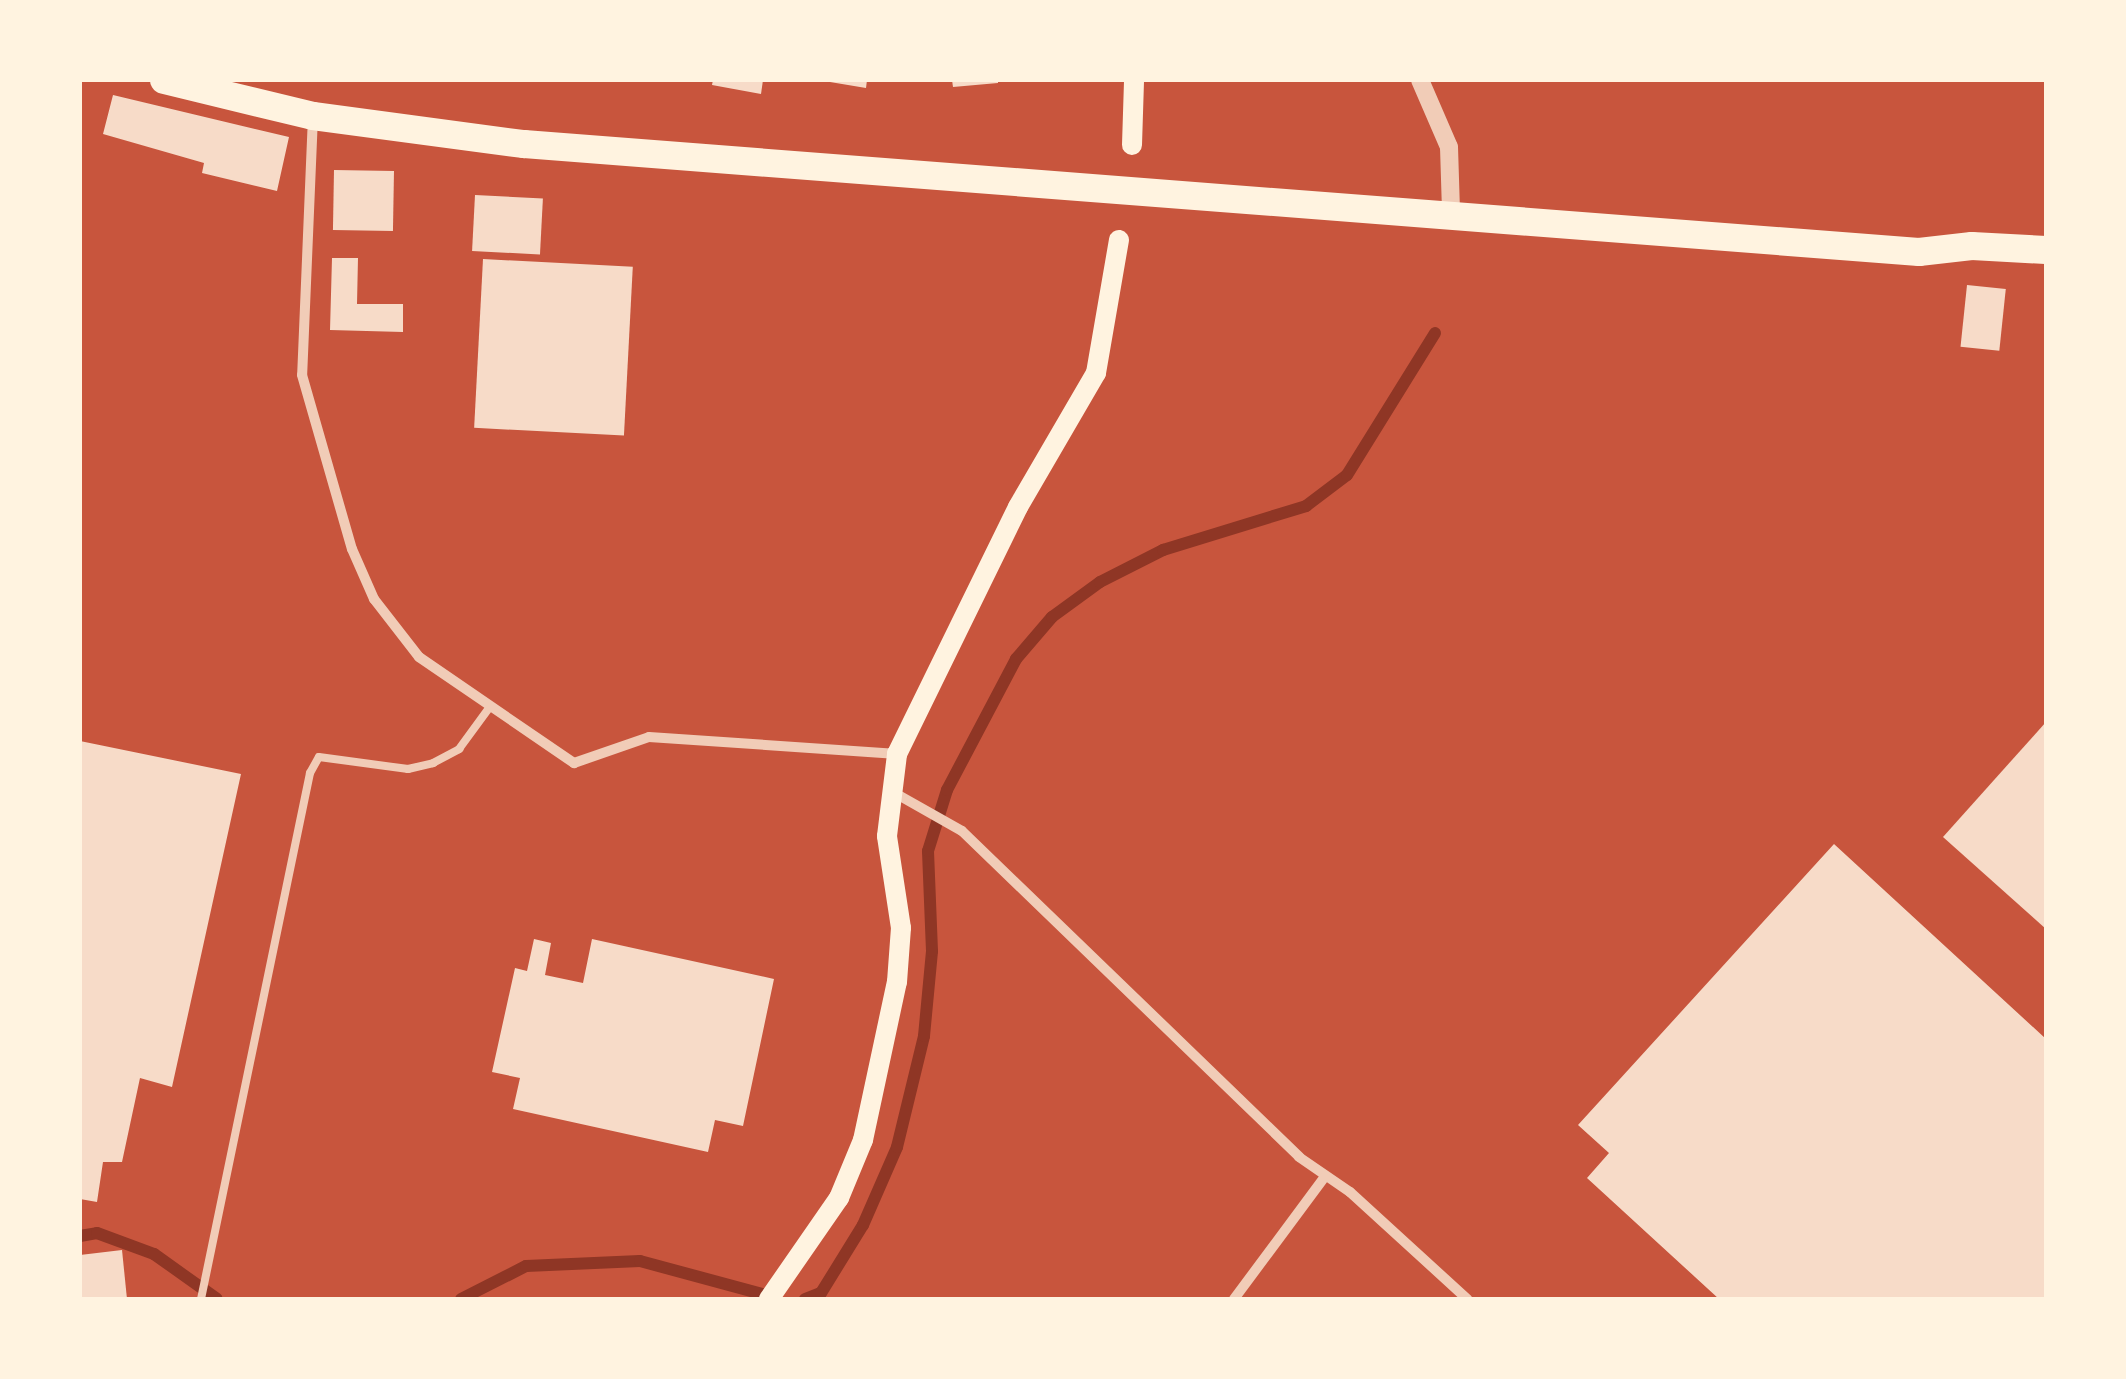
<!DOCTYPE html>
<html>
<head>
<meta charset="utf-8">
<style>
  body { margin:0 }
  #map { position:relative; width:2126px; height:1379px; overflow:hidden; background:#c8553d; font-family:Jost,sans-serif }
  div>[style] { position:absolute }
  .stream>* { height:12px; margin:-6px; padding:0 6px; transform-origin:6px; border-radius:6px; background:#8f3625 }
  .building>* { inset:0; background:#f7dbc8; transform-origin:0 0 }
  .service>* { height:8px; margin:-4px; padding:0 4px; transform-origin:4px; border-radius:4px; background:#f1ccb7 }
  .minor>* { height:10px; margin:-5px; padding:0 5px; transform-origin:5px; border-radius:5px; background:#f1ccb7 }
  .tertiary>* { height:18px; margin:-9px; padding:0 9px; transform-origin:9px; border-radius:9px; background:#f1ccb7 }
  .secondary>* { height:20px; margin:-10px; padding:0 10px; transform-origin:10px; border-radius:10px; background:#fff3e0 }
  .trunk>* { height:28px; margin:-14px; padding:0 14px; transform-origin:14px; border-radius:14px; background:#fff3e0 }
  span { translate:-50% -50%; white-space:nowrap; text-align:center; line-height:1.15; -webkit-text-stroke:8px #fff3e0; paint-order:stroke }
  .frame { position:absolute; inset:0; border:82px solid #fff3e0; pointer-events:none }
</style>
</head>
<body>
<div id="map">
  <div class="stream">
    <i style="left:80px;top:1236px;width:17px;rotate:-10deg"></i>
    <i style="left:97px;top:1233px;width:61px;rotate:20.2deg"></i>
    <i style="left:154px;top:1254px;width:77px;rotate:35.5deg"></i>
    <i style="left:461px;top:1299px;width:73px;rotate:-26.9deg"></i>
    <i style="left:526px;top:1266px;width:114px;rotate:-2.5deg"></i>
    <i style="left:640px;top:1261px;width:138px;rotate:15.1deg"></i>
    <i style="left:805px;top:1299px;width:17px;rotate:-21deg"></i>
    <i style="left:821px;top:1293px;width:80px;rotate:-58.3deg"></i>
    <i style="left:863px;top:1225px;width:85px;rotate:-66.4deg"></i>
    <i style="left:897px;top:1147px;width:114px;rotate:-76.3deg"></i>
    <i style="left:924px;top:1036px;width:85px;rotate:-84.6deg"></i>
    <i style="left:932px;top:951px;width:100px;rotate:-92.3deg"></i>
    <i style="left:928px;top:851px;width:64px;rotate:-72.7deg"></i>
    <i style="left:947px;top:790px;width:148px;rotate:-62.2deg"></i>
    <i style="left:1016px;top:659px;width:55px;rotate:-49.4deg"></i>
    <i style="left:1052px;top:617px;width:59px;rotate:-36.1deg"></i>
    <i style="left:1100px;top:582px;width:71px;rotate:-26.9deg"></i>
    <i style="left:1163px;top:550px;width:150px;rotate:-17.1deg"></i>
    <i style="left:1306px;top:506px;width:51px;rotate:-37.1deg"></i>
    <i style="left:1347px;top:475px;width:167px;rotate:-58.2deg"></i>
  </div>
  <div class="building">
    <i style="clip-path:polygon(713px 80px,763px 80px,761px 94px,712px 85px)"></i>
    <i style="clip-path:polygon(818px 80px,867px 80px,866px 88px)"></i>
    <i style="clip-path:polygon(952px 80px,998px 80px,998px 83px,953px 87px)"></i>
    <i style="clip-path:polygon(113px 95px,289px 137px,277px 191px,202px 173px,204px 163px,103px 134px)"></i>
    <i style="left:334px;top:170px;width:60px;height:60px;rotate:1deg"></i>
    <i style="left:475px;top:195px;width:68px;height:56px;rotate:3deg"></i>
    <i style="clip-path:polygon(332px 258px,358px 258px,357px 304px,403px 304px,403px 332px,330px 330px)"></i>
    <i style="left:483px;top:259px;width:150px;height:169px;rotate:3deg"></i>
    <i style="left:1967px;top:285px;width:39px;height:62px;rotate:6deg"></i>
    <i style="clip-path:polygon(2046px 722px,2046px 929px,1943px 837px)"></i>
    <i style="clip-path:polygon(80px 741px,241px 774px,172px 1087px,140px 1078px,122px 1162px,103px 1162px,97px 1202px,80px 1199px)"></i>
    <i style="clip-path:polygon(1834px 844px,2046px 1039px,2046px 1299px,1719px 1299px,1587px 1178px,1609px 1153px,1578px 1125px)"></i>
    <i style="clip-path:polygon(534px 939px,551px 943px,545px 975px,583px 983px,592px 939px,774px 979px,743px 1126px,715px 1120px,708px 1152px,513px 1109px,520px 1078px,492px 1072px,515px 968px,527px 971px)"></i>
    <i style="clip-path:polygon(122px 1250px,127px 1299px,80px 1299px,80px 1255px)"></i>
  </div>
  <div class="service">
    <i style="left:201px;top:1299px;width:537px;rotate:-78.29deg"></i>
    <i style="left:310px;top:773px;width:18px;rotate:-61deg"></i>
    <i style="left:319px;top:757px;width:90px;rotate:7.7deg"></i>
    <i style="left:408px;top:769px;width:26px;rotate:-13deg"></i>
    <i style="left:433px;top:763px;width:30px;rotate:-28deg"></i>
    <i style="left:459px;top:749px;width:51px;rotate:-53.8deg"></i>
  </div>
  <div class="minor">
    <i style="left:313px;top:116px;width:259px;rotate:92.4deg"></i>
    <i style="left:302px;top:375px;width:181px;rotate:74deg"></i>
    <i style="left:352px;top:549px;width:55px;rotate:66.3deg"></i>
    <i style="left:374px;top:599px;width:73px;rotate:52.2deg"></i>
    <i style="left:419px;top:657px;width:188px;rotate:34.4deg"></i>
    <i style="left:574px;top:763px;width:79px;rotate:-19.1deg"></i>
    <i style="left:649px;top:737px;width:249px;rotate:3.9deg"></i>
    <i style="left:893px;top:792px;width:79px;rotate:29.5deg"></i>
    <i style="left:962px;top:831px;width:469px;rotate:44deg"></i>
    <i style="left:1299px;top:1157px;width:62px;rotate:34.5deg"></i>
    <i style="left:1350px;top:1192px;width:159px;rotate:42.4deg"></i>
    <i style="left:1234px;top:1299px;width:151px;rotate:-53.4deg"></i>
  </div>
  <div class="tertiary">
    <i style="left:1420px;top:80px;width:73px;rotate:66.6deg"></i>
    <i style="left:1449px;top:147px;width:65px;rotate:88.2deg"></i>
  </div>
  <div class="secondary">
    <i style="left:1132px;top:145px;width:65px;rotate:-88.2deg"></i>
    <i style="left:769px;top:1299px;width:123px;rotate:-55.3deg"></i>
    <i style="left:839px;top:1198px;width:63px;rotate:-67.5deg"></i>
    <i style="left:863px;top:1140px;width:162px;rotate:-77.9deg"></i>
    <i style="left:897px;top:982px;width:54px;rotate:-85.8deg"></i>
    <i style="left:901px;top:928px;width:93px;rotate:-98.7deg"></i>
    <i style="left:887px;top:836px;width:83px;rotate:-83deg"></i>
    <i style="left:897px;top:754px;width:275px;rotate:-63.9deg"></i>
    <i style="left:1018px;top:507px;width:155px;rotate:-59.8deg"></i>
    <i style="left:1096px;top:373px;width:135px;rotate:-80.2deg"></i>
  </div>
  <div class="trunk">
    <i style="left:164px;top:80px;width:153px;rotate:13.6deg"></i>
    <i style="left:313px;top:116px;width:213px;rotate:7.6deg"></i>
    <i style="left:524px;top:144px;width:1399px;rotate:4.43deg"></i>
    <i style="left:1919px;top:252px;width:53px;rotate:-6.5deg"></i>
    <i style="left:1972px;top:246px;width:74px;rotate:3.1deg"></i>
  </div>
  <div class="frame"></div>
</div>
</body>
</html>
